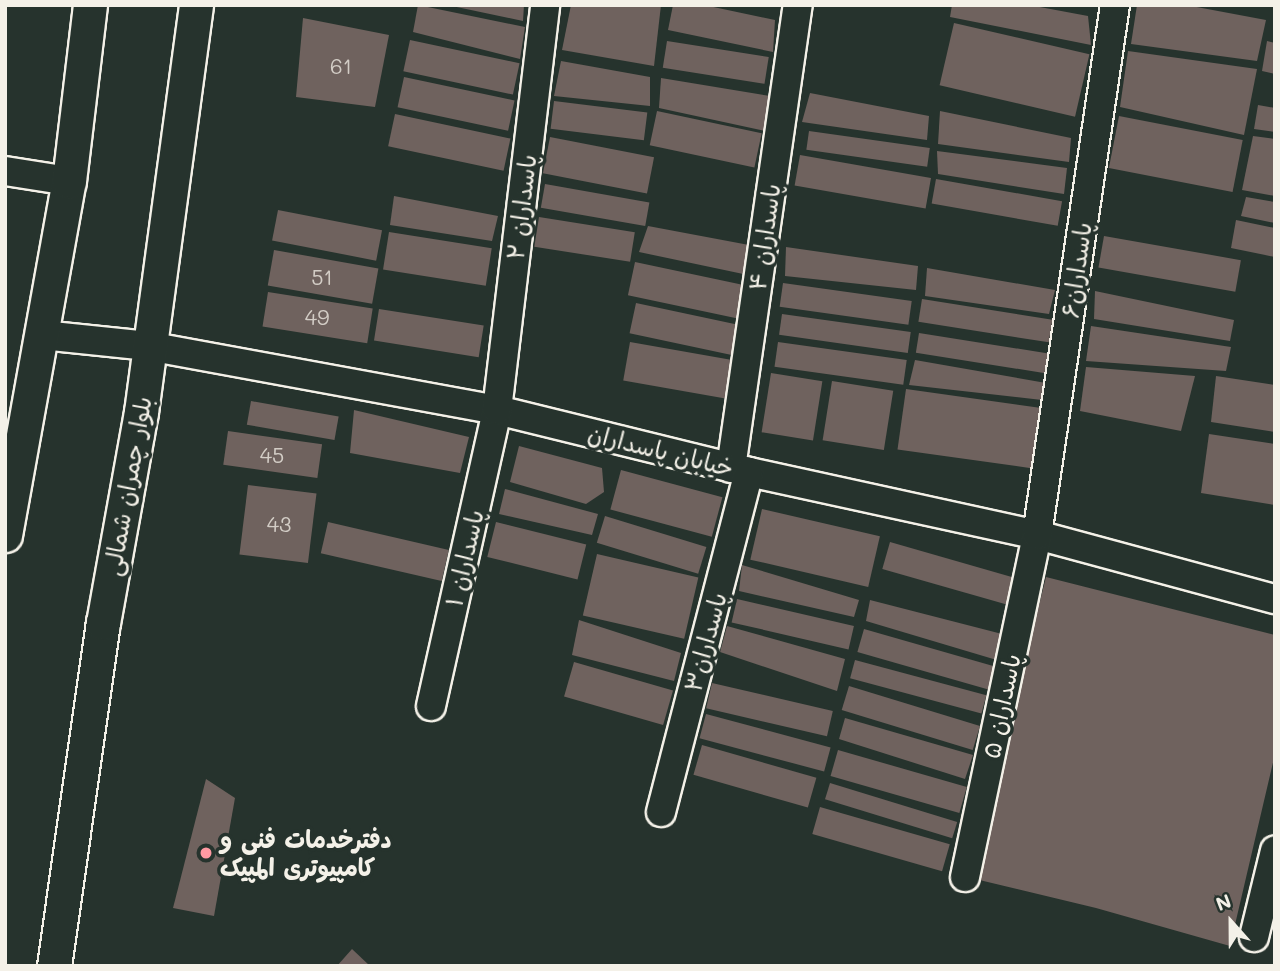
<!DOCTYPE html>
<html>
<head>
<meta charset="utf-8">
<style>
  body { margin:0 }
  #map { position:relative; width:1280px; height:971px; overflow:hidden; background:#26332d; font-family:Mali,"Playpen Sans Arabic",sans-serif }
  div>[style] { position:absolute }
  .building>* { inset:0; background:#6f625e; transform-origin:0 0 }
  .roads { filter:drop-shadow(2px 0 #f4f1e8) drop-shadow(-2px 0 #f4f1e8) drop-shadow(0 2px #f4f1e8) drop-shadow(0 -2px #f4f1e8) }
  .minor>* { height:28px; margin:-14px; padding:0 14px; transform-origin:14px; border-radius:14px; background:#26332d }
  .tertiary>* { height:33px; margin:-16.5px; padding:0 16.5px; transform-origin:16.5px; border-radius:16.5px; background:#26332d }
  .dots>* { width:19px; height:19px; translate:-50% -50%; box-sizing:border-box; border:4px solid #26332d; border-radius:50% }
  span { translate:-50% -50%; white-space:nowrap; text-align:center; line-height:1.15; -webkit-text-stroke:7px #26332d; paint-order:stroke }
  .number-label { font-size:21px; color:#d3cdc6 }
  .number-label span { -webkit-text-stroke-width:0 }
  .street-label { font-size:24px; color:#f4f1e8 }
  .poi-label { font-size:24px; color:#f4f1e8; font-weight:700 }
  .left { translate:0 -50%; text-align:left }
  .frame { position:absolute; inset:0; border:7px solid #f4f1e8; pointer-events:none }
  .north { position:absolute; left:1196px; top:887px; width:70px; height:70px; -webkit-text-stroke:5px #26332d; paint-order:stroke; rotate:339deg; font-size:19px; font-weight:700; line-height:28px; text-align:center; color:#f4f1e8 }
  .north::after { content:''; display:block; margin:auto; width:24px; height:32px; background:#f4f1e8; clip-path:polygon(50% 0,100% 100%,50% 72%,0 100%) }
</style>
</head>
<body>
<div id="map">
  <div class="building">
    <i style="clip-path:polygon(418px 5px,525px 27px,520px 59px,413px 32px)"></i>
    <i style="clip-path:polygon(452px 5px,524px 5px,523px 21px,452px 6px)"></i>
    <i style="clip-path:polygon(571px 5px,661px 5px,654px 66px,562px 50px)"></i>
    <i style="clip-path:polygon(673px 5px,704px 5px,775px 20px,773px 52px,668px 30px)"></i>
    <i style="clip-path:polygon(952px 5px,1029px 5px,1088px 16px,1091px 45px,950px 17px)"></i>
    <i style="clip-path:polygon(1137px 5px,1186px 5px,1266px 20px,1257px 61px,1131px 44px)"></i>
    <i style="clip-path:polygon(303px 18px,389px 35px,375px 107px,296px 97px)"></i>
    <i style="left:954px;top:23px;width:139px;height:64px;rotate:13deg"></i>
    <i style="left:410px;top:40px;width:112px;height:32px;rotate:12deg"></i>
    <i style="left:667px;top:41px;width:103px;height:27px;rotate:9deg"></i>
    <i style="clip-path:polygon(1267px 41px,1275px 43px,1275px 74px,1262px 71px)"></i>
    <i style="clip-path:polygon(1128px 51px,1257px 69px,1244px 135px,1120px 107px)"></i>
    <i style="clip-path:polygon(561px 61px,650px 77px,650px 106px,554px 96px)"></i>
    <i style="left:404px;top:77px;width:113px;height:31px;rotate:12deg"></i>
    <i style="clip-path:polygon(661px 78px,770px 96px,765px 131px,659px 108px)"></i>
    <i style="clip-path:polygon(810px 93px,929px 116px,927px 140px,802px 122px)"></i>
    <i style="left:554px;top:101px;width:94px;height:28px;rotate:7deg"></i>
    <i style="clip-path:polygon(1258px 105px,1275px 108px,1275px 132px,1254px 129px)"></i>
    <i style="left:657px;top:111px;width:107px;height:35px;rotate:12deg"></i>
    <i style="clip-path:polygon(940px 111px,1071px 138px,1069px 162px,938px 144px)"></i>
    <i style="left:395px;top:114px;width:118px;height:33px;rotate:12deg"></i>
    <i style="left:1119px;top:116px;width:126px;height:53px;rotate:11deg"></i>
    <i style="left:809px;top:131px;width:122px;height:19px;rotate:8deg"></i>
    <i style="clip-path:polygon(1253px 136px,1275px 139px,1275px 196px,1242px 190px)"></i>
    <i style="left:550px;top:137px;width:106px;height:37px;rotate:11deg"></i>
    <i style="clip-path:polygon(937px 151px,1067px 168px,1064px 194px,938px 174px)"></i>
    <i style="left:800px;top:155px;width:133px;height:31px;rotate:10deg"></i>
    <i style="left:936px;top:179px;width:128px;height:25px;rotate:10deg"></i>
    <i style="left:545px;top:184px;width:106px;height:24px;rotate:10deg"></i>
    <i style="clip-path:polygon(394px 196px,498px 216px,492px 241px,390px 225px)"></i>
    <i style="clip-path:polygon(1246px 197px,1275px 202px,1275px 223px,1241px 216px)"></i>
    <i style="left:278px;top:210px;width:106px;height:31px;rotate:11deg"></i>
    <i style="left:539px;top:217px;width:97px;height:30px;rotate:9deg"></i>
    <i style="clip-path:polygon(1236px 220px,1275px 228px,1275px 257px,1231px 248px)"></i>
    <i style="clip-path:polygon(648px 226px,749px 245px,748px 275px,639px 252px)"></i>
    <i style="left:389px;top:232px;width:104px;height:38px;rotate:9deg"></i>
    <i style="left:1104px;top:236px;width:139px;height:32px;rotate:10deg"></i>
    <i style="clip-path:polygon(786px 247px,918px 266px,916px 290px,785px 276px)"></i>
    <i style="left:274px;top:250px;width:106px;height:36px;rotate:10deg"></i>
    <i style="left:635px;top:262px;width:111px;height:34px;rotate:12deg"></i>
    <i style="clip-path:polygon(927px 268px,1055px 290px,1049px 314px,925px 296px)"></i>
    <i style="left:783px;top:283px;width:130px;height:24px;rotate:8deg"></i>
    <i style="clip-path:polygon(1095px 291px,1234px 320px,1230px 341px,1094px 319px)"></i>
    <i style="left:268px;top:292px;width:106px;height:35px;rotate:9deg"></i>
    <i style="left:922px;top:299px;width:132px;height:23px;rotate:9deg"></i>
    <i style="left:636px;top:303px;width:108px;height:31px;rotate:12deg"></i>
    <i style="left:379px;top:309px;width:106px;height:32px;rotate:9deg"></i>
    <i style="left:782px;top:314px;width:130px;height:21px;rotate:8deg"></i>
    <i style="clip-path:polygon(1091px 326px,1231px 347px,1226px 371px,1086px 361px)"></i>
    <i style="left:919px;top:333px;width:131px;height:20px;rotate:9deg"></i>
    <i style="left:630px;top:342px;width:108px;height:39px;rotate:10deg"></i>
    <i style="left:778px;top:342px;width:130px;height:25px;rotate:8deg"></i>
    <i style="clip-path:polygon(915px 360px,1046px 383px,1042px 400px,909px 385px)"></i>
    <i style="clip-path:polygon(1086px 367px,1195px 376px,1181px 431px,1080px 411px)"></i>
    <i style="left:771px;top:373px;width:52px;height:60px;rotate:9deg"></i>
    <i style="clip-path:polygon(1216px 376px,1275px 385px,1275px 432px,1211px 422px)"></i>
    <i style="left:832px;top:381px;width:62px;height:60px;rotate:9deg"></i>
    <i style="left:906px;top:389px;width:142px;height:61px;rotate:8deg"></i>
    <i style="left:251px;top:401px;width:89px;height:24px;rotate:10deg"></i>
    <i style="clip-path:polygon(354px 410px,469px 437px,460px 473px,350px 453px)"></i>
    <i style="left:228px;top:431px;width:95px;height:34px;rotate:8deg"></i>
    <i style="clip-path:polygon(1209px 434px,1275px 444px,1275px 505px,1201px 493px)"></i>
    <i style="clip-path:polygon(519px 446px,602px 468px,604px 492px,586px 504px,510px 482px)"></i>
    <i style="left:621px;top:470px;width:105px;height:41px;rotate:15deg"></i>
    <i style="left:248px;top:485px;width:69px;height:70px;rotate:7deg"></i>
    <i style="clip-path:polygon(505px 489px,598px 514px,592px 535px,499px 514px)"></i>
    <i style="left:762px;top:509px;width:121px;height:52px;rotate:13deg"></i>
    <i style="left:605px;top:516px;width:106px;height:28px;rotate:17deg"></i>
    <i style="left:328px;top:522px;width:124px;height:32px;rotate:13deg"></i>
    <i style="left:496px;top:522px;width:93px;height:36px;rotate:14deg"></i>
    <i style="left:890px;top:542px;width:133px;height:28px;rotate:16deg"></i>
    <i style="left:597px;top:554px;width:104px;height:63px;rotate:13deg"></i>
    <i style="clip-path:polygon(742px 565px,859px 600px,854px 617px,739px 591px)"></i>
    <i style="clip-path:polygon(1046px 577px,1275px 635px,1275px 754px,1230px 946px,1096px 908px,971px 878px)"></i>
    <i style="left:737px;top:599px;width:120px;height:24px;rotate:13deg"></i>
    <i style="clip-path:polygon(870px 600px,1006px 635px,1000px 661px,866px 621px)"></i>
    <i style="clip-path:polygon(579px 620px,681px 653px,674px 681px,572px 655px)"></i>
    <i style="clip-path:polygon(727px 626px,845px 659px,837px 691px,720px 652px)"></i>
    <i style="left:864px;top:629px;width:138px;height:24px;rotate:16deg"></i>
    <i style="left:855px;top:660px;width:136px;height:19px;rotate:15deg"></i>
    <i style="left:574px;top:662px;width:103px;height:36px;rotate:16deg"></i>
    <i style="left:712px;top:683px;width:124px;height:26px;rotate:13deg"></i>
    <i style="left:849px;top:686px;width:137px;height:25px;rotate:17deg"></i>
    <i style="left:706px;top:714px;width:129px;height:25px;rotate:15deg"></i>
    <i style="clip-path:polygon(845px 718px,973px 755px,965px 779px,839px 739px)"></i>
    <i style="left:702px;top:745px;width:119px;height:31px;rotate:16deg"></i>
    <i style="left:838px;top:750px;width:134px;height:27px;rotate:16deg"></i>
    <i style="clip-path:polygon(206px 779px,235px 798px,214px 916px,173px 908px)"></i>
    <i style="left:830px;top:783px;width:133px;height:17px;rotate:17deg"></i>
    <i style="left:820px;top:807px;width:135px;height:28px;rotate:16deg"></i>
    <i style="clip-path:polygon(352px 949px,370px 966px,337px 966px)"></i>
  </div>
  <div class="roads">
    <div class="minor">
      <i style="left:5px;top:171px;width:65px;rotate:8.9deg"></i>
      <i style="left:42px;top:335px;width:107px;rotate:5.9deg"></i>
      <i style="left:148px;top:346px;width:355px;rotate:10.4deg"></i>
      <i style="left:497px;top:410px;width:260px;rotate:13.8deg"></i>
      <i style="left:749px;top:472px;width:295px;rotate:12.3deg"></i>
      <i style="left:1037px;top:535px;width:246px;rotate:15.1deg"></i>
      <i style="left:731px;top:468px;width:468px;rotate:-81.8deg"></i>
      <i style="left:431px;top:706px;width:303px;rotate:-77.4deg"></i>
      <i style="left:497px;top:410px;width:408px;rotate:-83.2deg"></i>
      <i style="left:661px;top:812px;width:351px;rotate:-75.5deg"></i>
      <i style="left:965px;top:877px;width:349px;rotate:-78.1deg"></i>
      <i style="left:1037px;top:535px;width:536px;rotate:-81.63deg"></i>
      <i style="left:1254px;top:937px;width:89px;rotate:-76.3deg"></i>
    </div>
    <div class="tertiary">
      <i style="left:5px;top:535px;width:360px;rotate:-79.8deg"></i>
      <i style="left:69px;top:181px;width:177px;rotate:-83.2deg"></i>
      <i style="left:54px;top:966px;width:346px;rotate:-81.9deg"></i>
      <i style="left:103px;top:623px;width:214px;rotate:-79.8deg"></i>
      <i style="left:141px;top:412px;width:411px;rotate:-82.3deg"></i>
    </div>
  </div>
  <div class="dots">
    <i style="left:206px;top:853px;background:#ff9aa2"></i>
  </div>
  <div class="number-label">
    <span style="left:341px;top:66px">61</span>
    <span style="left:322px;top:277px">51</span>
    <span style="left:317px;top:317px">49</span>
    <span style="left:272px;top:455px">45</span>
    <span style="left:279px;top:524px">43</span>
  </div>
  <div class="street-label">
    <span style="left:521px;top:207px;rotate:-83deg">پاسداران ۲</span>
    <span style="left:764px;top:237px;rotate:-82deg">پاسداران ۴</span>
    <span style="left:1076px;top:270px;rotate:-82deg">پاسداران۶</span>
    <span style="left:661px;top:450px;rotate:14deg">خیابان پاسداران</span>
    <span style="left:127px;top:486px;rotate:-80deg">بلوار چمران شمالی</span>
    <span style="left:464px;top:558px;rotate:-77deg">پاسداران ۱</span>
    <span style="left:705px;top:642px;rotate:-75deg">پاسداران۳</span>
    <span style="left:1001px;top:706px;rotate:-78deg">پاسداران ۵</span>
  </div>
  <div class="poi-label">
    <span class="left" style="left:220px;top:853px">دفترخدمات فنی و<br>کامپیوتری المپیک</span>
  </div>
  <div class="frame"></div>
  <div class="north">N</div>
</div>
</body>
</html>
